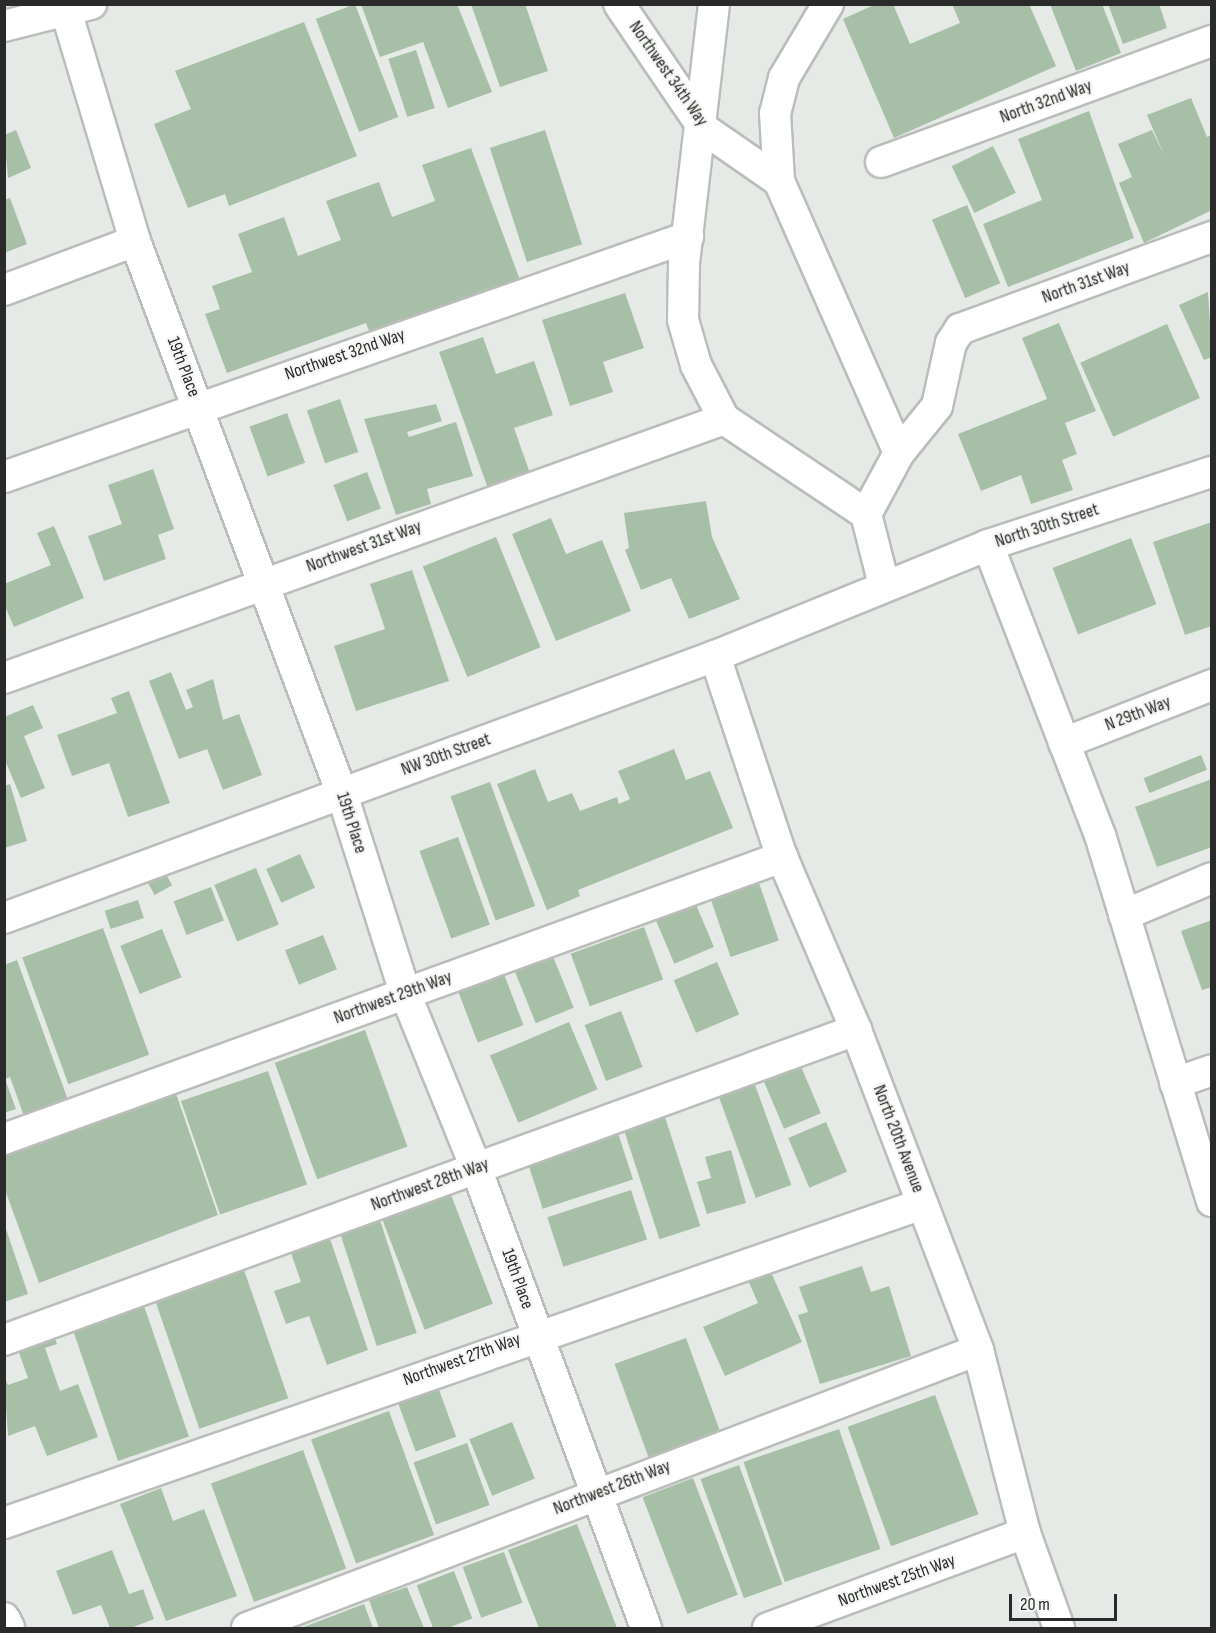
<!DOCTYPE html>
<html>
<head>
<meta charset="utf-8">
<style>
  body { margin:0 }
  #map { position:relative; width:1216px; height:1633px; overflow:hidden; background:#e6eae6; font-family:"Sofia Sans Condensed",sans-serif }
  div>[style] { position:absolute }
  .building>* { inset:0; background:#a7bea7; transform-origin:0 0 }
  .roads { filter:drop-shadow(2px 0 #babdb9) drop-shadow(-2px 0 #babdb9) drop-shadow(0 2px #babdb9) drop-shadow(0 -2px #babdb9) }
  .minor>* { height:30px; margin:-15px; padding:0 15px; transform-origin:15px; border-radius:15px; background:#fff }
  span { translate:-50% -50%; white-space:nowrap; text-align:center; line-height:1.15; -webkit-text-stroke:4.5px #f4f7f3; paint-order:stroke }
  .street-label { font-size:18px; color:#292a29 }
  .frame { position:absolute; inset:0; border:6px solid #292a29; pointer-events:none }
  .scale { position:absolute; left:1009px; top:1594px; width:108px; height:27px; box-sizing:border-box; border:3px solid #292a29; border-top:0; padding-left:8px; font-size:18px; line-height:21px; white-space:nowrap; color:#292a29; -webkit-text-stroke:4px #f4f7f3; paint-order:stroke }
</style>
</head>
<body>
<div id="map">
  <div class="building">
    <i style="left:355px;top:4px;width:121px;height:42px;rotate:69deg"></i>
    <i style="clip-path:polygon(361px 4px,457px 4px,492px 92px,448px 108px,423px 42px,380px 57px)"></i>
    <i style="clip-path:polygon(471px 4px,525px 4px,548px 71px,500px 87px)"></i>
    <i style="clip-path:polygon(876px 4px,893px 4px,910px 44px,960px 23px,952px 4px,1029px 4px,1056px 66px,894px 138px,843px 19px)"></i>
    <i style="clip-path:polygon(1050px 4px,1102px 4px,1121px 53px,1076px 71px)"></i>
    <i style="clip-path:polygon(1108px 4px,1159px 4px,1167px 28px,1123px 44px)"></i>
    <i style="clip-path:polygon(304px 22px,357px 156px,229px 206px,225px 194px,188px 208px,154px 124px,191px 109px,175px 71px)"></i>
    <i style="left:416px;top:50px;width:61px;height:29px;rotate:72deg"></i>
    <i style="clip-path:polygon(1191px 98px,1207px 137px,1212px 135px,1212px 210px,1144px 243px,1119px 183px,1132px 177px,1118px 144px,1152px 130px,1165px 157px,1147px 115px)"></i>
    <i style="clip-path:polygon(1089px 111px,1134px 238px,1008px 287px,983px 224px,1042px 200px,1018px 139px)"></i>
    <i style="clip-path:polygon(16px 130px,31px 168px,8px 178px,4px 135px)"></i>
    <i style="left:545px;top:130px;width:120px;height:58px;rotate:72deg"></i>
    <i style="left:993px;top:146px;width:52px;height:46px;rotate:64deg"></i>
    <i style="clip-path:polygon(471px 148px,520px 280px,371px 336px,366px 323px,227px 373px,205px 314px,220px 309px,212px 286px,252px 272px,238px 234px,284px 217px,298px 256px,341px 240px,326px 201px,379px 182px,392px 217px,435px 201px,422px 165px)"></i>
    <i style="clip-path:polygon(10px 198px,27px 244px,4px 253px,4px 200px)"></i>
    <i style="left:967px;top:205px;width:85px;height:38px;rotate:67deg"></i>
    <i style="clip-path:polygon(1208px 292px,1212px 357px,1204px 360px,1179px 305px)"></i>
    <i style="clip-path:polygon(625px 293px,644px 348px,603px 362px,613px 392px,570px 406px,542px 320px)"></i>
    <i style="clip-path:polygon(1059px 323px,1096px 411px,1065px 423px,1077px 454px,1062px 460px,1073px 490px,1031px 504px,1021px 475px,981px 491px,958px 434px,1047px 399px,1022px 338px)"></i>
    <i style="left:1167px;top:324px;width:81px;height:95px;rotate:66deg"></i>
    <i style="clip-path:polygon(483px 337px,496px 374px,534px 361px,553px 415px,514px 428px,532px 479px,490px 494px,439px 352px)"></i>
    <i style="left:340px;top:399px;width:56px;height:35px;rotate:71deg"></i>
    <i style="clip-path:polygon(436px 404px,442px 421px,407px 432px,409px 437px,456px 422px,473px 476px,427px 489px,431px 504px,396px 515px,364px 419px)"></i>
    <i style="left:287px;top:413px;width:53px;height:40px;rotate:70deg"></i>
    <i style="clip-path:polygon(153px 469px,174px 529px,158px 535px,166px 559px,104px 581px,88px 536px,122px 524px,108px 485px)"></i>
    <i style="left:367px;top:472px;width:39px;height:36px;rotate:69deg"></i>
    <i style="clip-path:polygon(706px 501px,712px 537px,740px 599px,689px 619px,671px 578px,641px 590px,625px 550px,629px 548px,624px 513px)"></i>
    <i style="clip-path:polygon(551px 518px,566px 554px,602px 540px,631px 611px,556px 641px,512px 534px)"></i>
    <i style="clip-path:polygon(1212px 522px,1212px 626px,1185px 635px,1153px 542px)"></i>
    <i style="clip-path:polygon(54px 526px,84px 598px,14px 627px,4px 604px,4px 584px,51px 565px,37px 533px)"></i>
    <i style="left:496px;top:537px;width:119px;height:79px;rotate:68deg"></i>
    <i style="left:1131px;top:538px;width:71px;height:84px;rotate:69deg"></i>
    <i style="clip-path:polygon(412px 570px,449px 681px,356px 711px,334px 646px,385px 629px,370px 584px)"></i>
    <i style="clip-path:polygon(171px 672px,186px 710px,193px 707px,186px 690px,213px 679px,223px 720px,239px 714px,262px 775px,223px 790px,207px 749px,179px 759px,149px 681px)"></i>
    <i style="clip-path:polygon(129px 691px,170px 803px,128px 817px,109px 763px,72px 776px,57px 735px,117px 713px,111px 698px)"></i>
    <i style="clip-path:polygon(33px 705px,43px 728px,24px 736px,45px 788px,21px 798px,4px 758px,4px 717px)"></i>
    <i style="clip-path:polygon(674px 749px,686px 780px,710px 771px,733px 828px,578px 890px,580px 896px,547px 910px,497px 784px,535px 769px,548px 802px,572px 793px,580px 811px,617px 797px,619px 804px,630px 799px,618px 771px)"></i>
    <i style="left:1201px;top:755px;width:16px;height:62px;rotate:68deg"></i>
    <i style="clip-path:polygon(1212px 779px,1212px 847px,1157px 867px,1135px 807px)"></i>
    <i style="left:490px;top:782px;width:132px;height:42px;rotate:70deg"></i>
    <i style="clip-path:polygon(10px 784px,27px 841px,4px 848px,4px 786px)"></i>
    <i style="left:458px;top:837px;width:93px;height:41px;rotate:70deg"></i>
    <i style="left:300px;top:854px;width:37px;height:37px;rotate:66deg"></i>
    <i style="left:162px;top:867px;width:21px;height:20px;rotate:61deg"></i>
    <i style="left:256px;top:868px;width:61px;height:45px;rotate:68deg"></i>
    <i style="left:758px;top:880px;width:64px;height:51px;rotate:71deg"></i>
    <i style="left:211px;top:887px;width:36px;height:40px;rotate:69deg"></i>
    <i style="left:138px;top:900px;width:19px;height:35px;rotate:72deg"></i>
    <i style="left:694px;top:900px;width:51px;height:43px;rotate:67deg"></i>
    <i style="clip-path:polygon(1212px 920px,1212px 987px,1202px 990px,1181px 931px)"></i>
    <i style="left:644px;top:927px;width:56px;height:78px;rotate:70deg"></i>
    <i style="left:103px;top:928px;width:135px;height:86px;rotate:70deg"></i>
    <i style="left:162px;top:929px;width:52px;height:45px;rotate:68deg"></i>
    <i style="left:323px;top:935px;width:37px;height:41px;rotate:68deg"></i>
    <i style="left:552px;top:954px;width:58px;height:41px;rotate:68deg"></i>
    <i style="clip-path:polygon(17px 960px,68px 1100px,24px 1116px,10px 1077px,5px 1079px,16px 1109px,4px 1113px,4px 965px)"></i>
    <i style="left:717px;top:962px;width:57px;height:47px;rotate:67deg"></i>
    <i style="left:502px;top:969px;width:60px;height:49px;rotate:69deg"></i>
    <i style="left:621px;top:1011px;width:60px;height:39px;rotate:69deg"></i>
    <i style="left:569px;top:1022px;width:73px;height:86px;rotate:67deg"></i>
    <i style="left:365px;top:1030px;width:124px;height:96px;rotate:70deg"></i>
    <i style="left:797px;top:1057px;width:61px;height:40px;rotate:67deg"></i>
    <i style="left:268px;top:1071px;width:120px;height:92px;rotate:71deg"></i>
    <i style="left:751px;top:1074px;width:118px;height:38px;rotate:70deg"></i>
    <i style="clip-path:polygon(173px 1085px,218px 1215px,39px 1283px,4px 1187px,4px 1155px,84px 1127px,80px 1118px)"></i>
    <i style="left:663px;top:1111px;width:121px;height:43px;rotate:72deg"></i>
    <i style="left:826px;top:1122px;width:54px;height:41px;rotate:67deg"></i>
    <i style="left:617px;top:1130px;width:52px;height:95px;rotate:72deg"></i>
    <i style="clip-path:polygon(731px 1150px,746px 1203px,707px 1214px,697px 1182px,711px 1178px,705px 1157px)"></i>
    <i style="left:448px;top:1187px;width:125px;height:73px;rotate:69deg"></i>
    <i style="left:631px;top:1190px;width:52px;height:88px;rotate:72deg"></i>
    <i style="left:379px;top:1217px;width:122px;height:42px;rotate:72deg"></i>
    <i style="clip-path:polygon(4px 1223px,28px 1294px,4px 1302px)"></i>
    <i style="clip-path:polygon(327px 1230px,368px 1350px,327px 1365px,309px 1316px,286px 1324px,274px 1291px,301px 1282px,288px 1244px)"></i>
    <i style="clip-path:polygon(766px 1261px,802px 1342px,725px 1376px,703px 1327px,758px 1303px,744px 1271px)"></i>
    <i style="left:242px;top:1264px;width:142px;height:94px;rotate:71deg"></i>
    <i style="clip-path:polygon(862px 1266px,871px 1292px,889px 1286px,911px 1356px,820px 1384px,798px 1315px,808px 1312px,799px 1287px)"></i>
    <i style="left:144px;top:1306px;width:138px;height:75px;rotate:71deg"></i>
    <i style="clip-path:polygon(53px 1334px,57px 1344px,45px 1348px,60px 1391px,78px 1384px,98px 1437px,47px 1456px,35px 1426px,8px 1436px,4px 1376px,8px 1385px,28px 1378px,17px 1347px)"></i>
    <i style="left:686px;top:1338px;width:107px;height:76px;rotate:70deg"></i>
    <i style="left:438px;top:1387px;width:53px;height:43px;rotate:70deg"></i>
    <i style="left:935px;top:1395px;width:127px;height:93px;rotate:70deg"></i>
    <i style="left:389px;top:1411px;width:132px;height:83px;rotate:70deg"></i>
    <i style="left:512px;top:1422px;width:61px;height:46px;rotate:68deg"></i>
    <i style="left:839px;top:1429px;width:127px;height:101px;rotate:71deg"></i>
    <i style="left:467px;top:1443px;width:66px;height:57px;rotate:70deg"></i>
    <i style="left:303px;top:1450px;width:126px;height:98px;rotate:70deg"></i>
    <i style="left:739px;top:1465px;width:127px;height:41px;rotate:70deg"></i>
    <i style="left:693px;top:1478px;width:125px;height:54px;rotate:69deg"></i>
    <i style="clip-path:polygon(161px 1488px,173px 1521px,204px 1509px,237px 1596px,166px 1621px,120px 1504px)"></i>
    <i style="clip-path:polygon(577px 1524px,617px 1628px,539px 1628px,508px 1550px)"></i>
    <i style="clip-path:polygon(112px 1550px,129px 1594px,143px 1589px,154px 1619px,131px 1628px,110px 1628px,101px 1605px,73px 1615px,56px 1571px)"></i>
    <i style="left:504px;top:1552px;width:54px;height:44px;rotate:70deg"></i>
    <i style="left:454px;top:1571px;width:51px;height:40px;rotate:69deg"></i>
    <i style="clip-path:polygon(407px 1587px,424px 1628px,379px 1628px,369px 1600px)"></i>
    <i style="clip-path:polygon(364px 1604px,373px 1628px,301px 1628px)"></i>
  </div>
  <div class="roads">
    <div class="minor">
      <i style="left:619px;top:4px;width:151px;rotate:55.8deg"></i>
      <i style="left:704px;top:129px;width:91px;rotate:34.7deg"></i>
      <i style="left:714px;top:4px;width:262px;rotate:96.6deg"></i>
      <i style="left:684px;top:264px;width:56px;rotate:91deg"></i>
      <i style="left:683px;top:320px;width:47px;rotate:73.9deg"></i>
      <i style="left:696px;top:365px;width:61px;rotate:62.6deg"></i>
      <i style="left:724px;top:419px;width:171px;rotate:33.8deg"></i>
      <i style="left:828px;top:4px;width:86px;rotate:120.7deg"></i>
      <i style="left:784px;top:78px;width:36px;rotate:104deg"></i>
      <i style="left:775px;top:113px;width:68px;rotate:86.6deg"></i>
      <i style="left:779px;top:181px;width:297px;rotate:66.2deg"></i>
      <i style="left:67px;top:14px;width:237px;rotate:73.3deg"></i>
      <i style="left:135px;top:241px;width:590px;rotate:69.48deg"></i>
      <i style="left:342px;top:794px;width:209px;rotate:72.4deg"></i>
      <i style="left:405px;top:993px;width:189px;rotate:67.9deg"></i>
      <i style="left:476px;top:1168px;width:490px;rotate:69.7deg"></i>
      <i style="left:4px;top:26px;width:90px;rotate:-14.2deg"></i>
      <i style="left:881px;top:162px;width:352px;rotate:-20.1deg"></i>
      <i style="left:4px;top:290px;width:140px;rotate:-20.5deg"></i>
      <i style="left:4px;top:477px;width:725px;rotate:-19.33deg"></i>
      <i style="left:988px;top:545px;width:311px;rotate:68.9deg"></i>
      <i style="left:1100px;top:835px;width:383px;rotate:73deg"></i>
      <i style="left:884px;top:585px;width:73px;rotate:-104.2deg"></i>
      <i style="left:866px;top:514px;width:69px;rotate:-61.6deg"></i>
      <i style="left:899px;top:453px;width:60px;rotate:-51deg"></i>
      <i style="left:937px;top:406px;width:65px;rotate:-77.5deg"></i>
      <i style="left:951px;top:343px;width:17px;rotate:-57deg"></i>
      <i style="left:960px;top:329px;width:268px;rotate:-20.1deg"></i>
      <i style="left:715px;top:656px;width:212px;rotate:71.6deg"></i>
      <i style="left:782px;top:857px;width:188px;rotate:66.8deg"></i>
      <i style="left:856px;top:1030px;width:342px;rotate:69.1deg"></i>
      <i style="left:978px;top:1350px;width:189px;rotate:75.6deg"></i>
      <i style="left:1025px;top:1533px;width:101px;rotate:70.3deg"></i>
      <i style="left:4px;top:678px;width:765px;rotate:-19.78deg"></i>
      <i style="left:1064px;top:743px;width:159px;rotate:-21.4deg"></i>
      <i style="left:1124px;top:915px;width:95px;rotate:-22.8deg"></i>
      <i style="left:4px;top:918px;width:758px;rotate:-20.23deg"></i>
      <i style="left:715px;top:656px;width:295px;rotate:-22.1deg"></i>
      <i style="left:988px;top:545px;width:236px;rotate:-18.1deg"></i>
      <i style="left:1175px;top:1083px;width:39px;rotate:-19deg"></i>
      <i style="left:4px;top:1139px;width:828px;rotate:-19.92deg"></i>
      <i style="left:4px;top:1340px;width:907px;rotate:-19.99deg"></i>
      <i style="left:4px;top:1523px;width:972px;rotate:-19.16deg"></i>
      <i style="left:4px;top:1618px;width:11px;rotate:63deg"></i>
      <i style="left:247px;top:1628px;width:782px;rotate:-20.82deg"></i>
      <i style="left:768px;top:1628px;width:274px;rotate:-20.3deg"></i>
    </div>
  </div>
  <div class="street-label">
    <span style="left:668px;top:74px;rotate:55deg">Northwest 34th Way</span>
    <span style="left:1046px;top:102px;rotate:-20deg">North 32nd Way</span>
    <span style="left:1086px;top:283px;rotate:-20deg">North 31st Way</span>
    <span style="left:345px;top:355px;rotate:-19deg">Northwest 32nd Way</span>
    <span style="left:183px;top:367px;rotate:69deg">19th Place</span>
    <span style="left:1047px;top:526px;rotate:-18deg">North 30th Street</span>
    <span style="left:364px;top:547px;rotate:-20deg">Northwest 31st Way</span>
    <span style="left:1138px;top:714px;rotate:-21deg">N 29th Way</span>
    <span style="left:446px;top:755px;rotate:-20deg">NW 30th Street</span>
    <span style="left:351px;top:823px;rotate:72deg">19th Place</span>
    <span style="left:393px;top:998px;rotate:-20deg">Northwest 29th Way</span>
    <span style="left:898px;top:1139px;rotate:69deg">North 20th Avenue</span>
    <span style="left:430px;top:1185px;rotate:-20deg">Northwest 28th Way</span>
    <span style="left:517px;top:1279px;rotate:70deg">19th Place</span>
    <span style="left:462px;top:1360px;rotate:-20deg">Northwest 27th Way</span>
    <span style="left:612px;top:1488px;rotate:-21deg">Northwest 26th Way</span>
    <span style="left:897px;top:1581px;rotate:-20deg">Northwest 25th Way</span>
  </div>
  <div class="frame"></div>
  <div class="scale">20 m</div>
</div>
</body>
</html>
